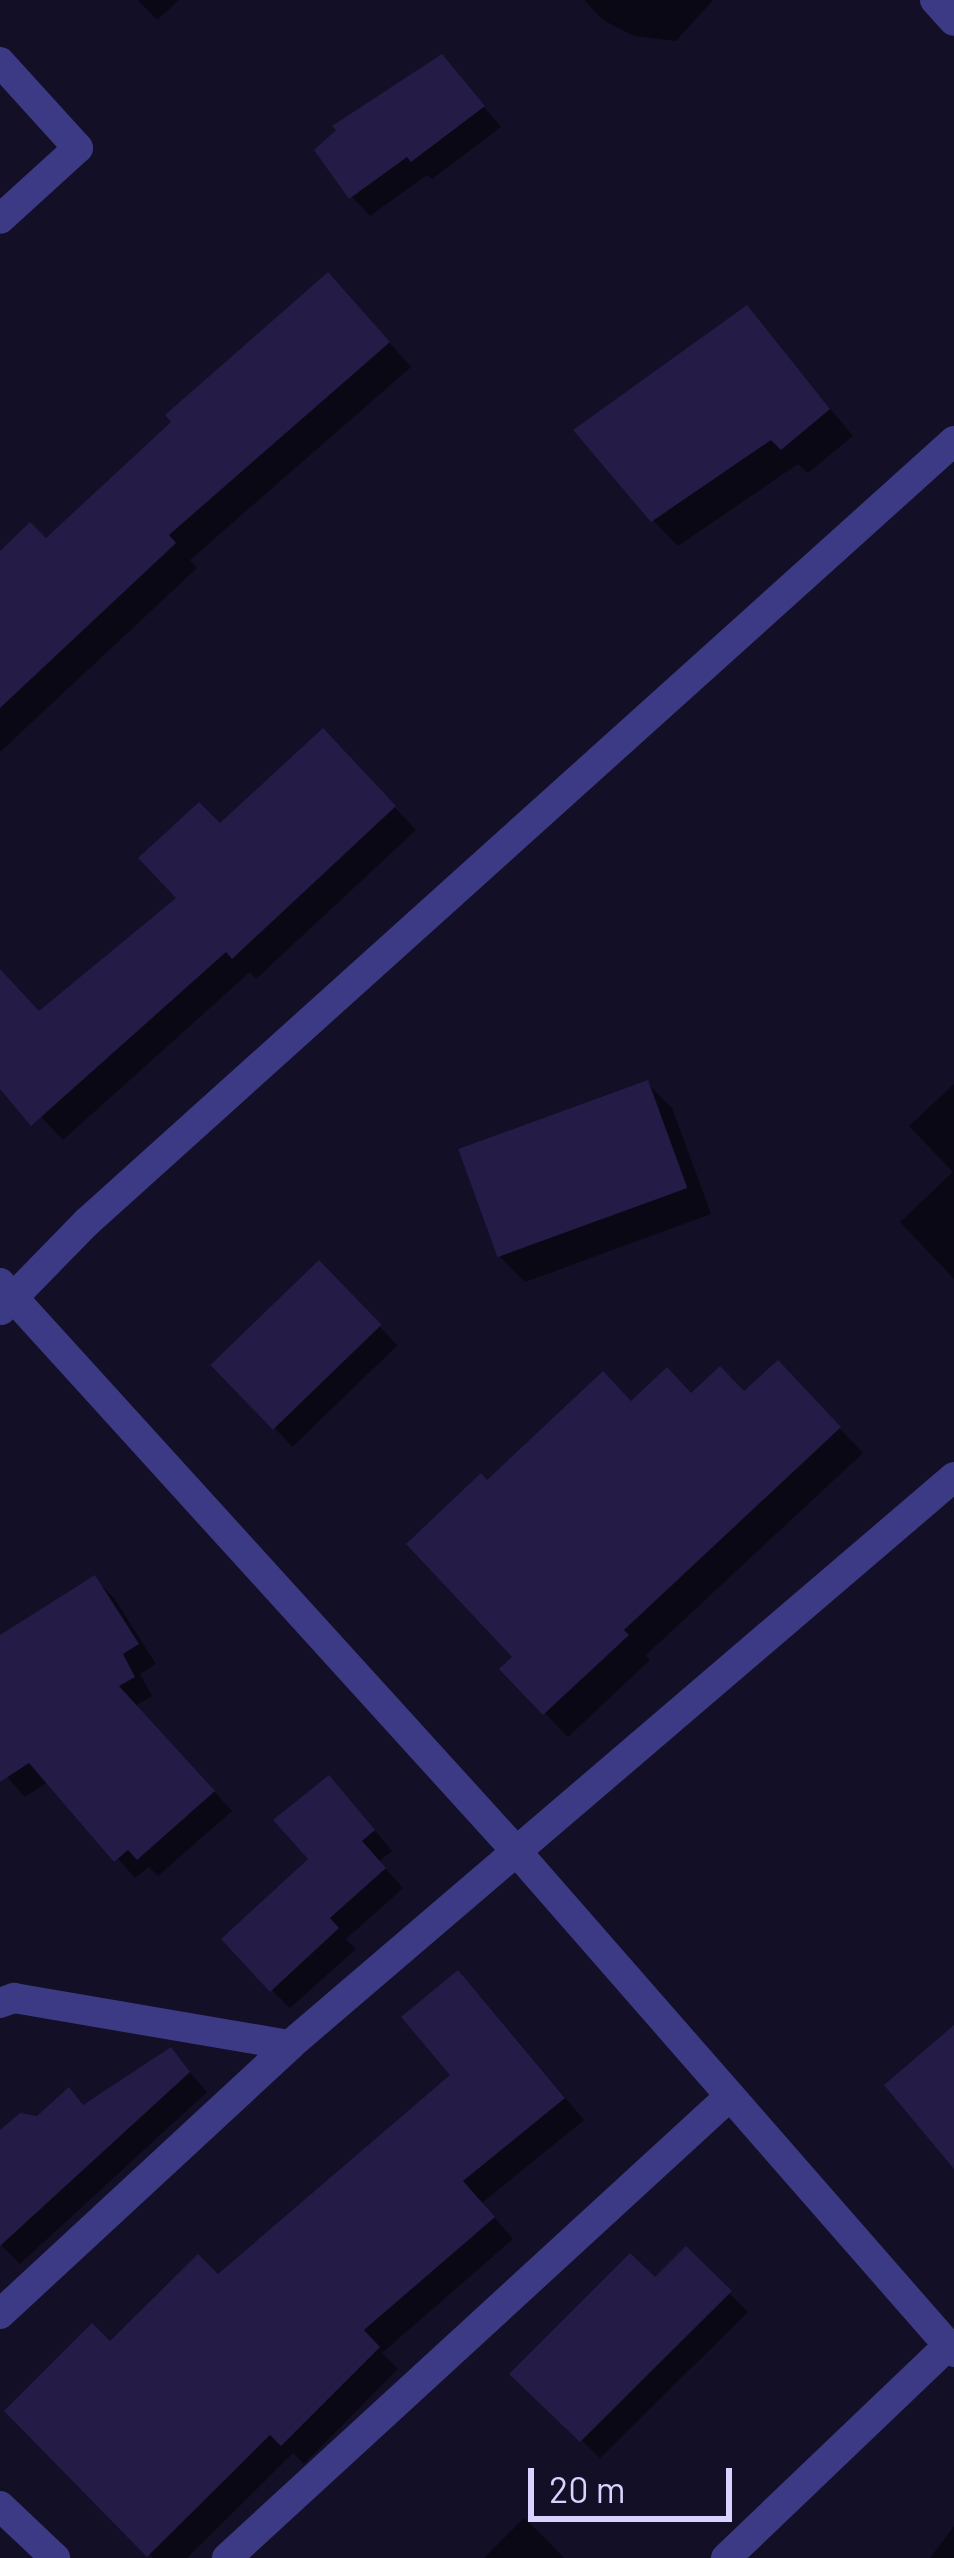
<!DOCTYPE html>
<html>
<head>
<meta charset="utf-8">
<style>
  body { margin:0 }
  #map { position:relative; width:954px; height:2558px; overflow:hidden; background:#130f26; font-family:Barlow,sans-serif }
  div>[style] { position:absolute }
  .shadow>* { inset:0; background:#0007; transform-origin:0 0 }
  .building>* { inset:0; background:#241b47; transform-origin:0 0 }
  .minor>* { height:30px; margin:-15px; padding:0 15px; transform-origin:15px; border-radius:15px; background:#3d3a85 }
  span { translate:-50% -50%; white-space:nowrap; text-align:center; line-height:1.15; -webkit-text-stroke:12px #130f26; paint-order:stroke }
  .scale { position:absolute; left:528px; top:2468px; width:204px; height:54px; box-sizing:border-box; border:6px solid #d9d4ff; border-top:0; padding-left:15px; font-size:36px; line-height:42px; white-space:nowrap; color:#d9d4ff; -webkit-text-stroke:9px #130f26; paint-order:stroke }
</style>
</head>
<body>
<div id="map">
  <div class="shadow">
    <i style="clip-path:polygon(138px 0,179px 0,157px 20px)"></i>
    <i style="clip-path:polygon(584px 0,713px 0,676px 41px,634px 36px,603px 20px)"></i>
    <i style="clip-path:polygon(442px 58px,501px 127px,432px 179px,427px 175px,370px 216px,352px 197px)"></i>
    <i style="clip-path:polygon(351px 299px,411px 367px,190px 560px,197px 568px,0 752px,0 555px,46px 542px,176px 423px)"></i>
    <i style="clip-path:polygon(747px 309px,853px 436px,808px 473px,798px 464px,678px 546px,653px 520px)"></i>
    <i style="clip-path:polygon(345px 754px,416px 830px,256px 979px,250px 972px,63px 1140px,0 1074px,0 972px,40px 1014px,180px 899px,220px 827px)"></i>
    <i style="clip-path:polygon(647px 1083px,672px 1108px,711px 1214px,525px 1282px,500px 1257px)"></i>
    <i style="clip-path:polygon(954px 1084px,954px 1279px,900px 1222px,953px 1172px,909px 1126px)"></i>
    <i style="left:319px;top:1264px;width:113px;height:146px;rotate:46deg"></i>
    <i style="clip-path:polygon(801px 1388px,863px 1453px,646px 1655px,650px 1660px,568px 1737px,545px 1713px,516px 1657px,487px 1484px,632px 1405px)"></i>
    <i style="clip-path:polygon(95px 1579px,114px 1598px,156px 1664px,140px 1674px,152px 1696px,135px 1706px,232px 1811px,158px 1876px,149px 1867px,135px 1878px,49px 1781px,25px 1797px,0 1769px,0 1663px)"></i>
    <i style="clip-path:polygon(347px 1797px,392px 1851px,379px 1861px,403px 1888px,346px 1939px,356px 1949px,290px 2008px,272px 1990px,312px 1859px)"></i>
    <i style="clip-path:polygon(479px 1995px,584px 2120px,482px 2203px,513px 2239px,382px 2353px,398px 2369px,304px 2464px,293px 2453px,187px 2558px,153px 2558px,8px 2411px,218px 2278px,455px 2075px)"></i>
    <i style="clip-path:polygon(171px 2051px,207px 2092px,20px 2264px,0 2244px,0 2134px,85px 2108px)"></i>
    <i style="clip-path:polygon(686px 2250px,748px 2312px,600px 2458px,514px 2374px,655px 2281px)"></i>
    <i style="clip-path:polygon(524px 2518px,543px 2536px,564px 2558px,484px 2558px)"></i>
    <i style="clip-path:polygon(954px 2526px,954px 2558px,930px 2558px)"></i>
  </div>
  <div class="building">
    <i style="clip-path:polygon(442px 54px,485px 106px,411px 162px,407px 157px,349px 199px,314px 150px,336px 130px,332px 126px)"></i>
    <i style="clip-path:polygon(328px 272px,390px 342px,169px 535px,176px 543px,0 708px,0 551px,30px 522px,46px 538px,171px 422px,165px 415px)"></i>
    <i style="clip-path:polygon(747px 305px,830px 409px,781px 450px,771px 440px,651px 522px,573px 430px)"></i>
    <i style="clip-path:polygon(323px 728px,396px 806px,232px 959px,226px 952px,31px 1126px,0 1089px,0 969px,39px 1011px,176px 898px,138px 858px,199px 802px,220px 823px)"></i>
    <i style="left:648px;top:1080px;width:115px;height:202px;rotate:70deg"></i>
    <i style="left:319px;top:1260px;width:90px;height:151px;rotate:46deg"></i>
    <i style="clip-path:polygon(778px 1360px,841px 1427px,624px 1630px,629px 1635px,543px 1715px,499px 1669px,512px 1657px,406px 1544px,481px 1473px,487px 1480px,603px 1371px,631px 1401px,667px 1367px,691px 1393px,720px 1366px,744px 1391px)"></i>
    <i style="clip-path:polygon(95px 1575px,139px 1644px,123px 1654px,135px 1677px,119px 1686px,215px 1791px,137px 1860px,128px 1850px,114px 1862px,29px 1763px,0 1782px,0 1635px)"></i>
    <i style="clip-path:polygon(329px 1775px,375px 1830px,362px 1841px,386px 1868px,330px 1918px,339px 1928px,270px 1992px,221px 1939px,308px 1859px,273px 1820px)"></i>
    <i style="clip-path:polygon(458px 1970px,565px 2098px,463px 2181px,495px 2217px,364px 2330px,380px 2347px,281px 2446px,270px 2435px,147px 2557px,4px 2411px,92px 2323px,110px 2341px,198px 2254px,218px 2274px,450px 2075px,401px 2017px)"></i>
    <i style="clip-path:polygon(954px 2025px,954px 2169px,884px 2085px)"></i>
    <i style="clip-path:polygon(171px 2047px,190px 2072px,0 2246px,0 2130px,20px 2113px,37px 2116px,69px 2087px,83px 2105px)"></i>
    <i style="clip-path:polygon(686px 2246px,732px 2291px,580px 2442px,509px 2374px,630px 2253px,655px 2277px)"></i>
  </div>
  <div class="minor">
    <i style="left:935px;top:0;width:28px;rotate:48deg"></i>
    <i style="left:0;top:62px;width:116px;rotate:47.8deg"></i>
    <i style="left:78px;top:148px;width:105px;rotate:137.7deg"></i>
    <i style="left:0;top:1283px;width:769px;rotate:47.74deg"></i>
    <i style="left:517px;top:1852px;width:664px;rotate:48.85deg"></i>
    <i style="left:1px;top:1310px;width:123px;rotate:-45.7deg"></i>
    <i style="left:87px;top:1222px;width:1167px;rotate:-42.01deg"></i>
    <i style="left:0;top:2003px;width:15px;rotate:-20deg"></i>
    <i style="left:14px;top:1998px;width:280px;rotate:9.7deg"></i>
    <i style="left:0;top:2314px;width:396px;rotate:-42.8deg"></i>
    <i style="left:290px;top:2045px;width:874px;rotate:-40.54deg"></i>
    <i style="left:0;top:2506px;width:76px;rotate:43.4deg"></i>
    <i style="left:227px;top:2558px;width:683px;rotate:-42.57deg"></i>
    <i style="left:726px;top:2558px;width:307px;rotate:-43.7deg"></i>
  </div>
  <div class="scale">20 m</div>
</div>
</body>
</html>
